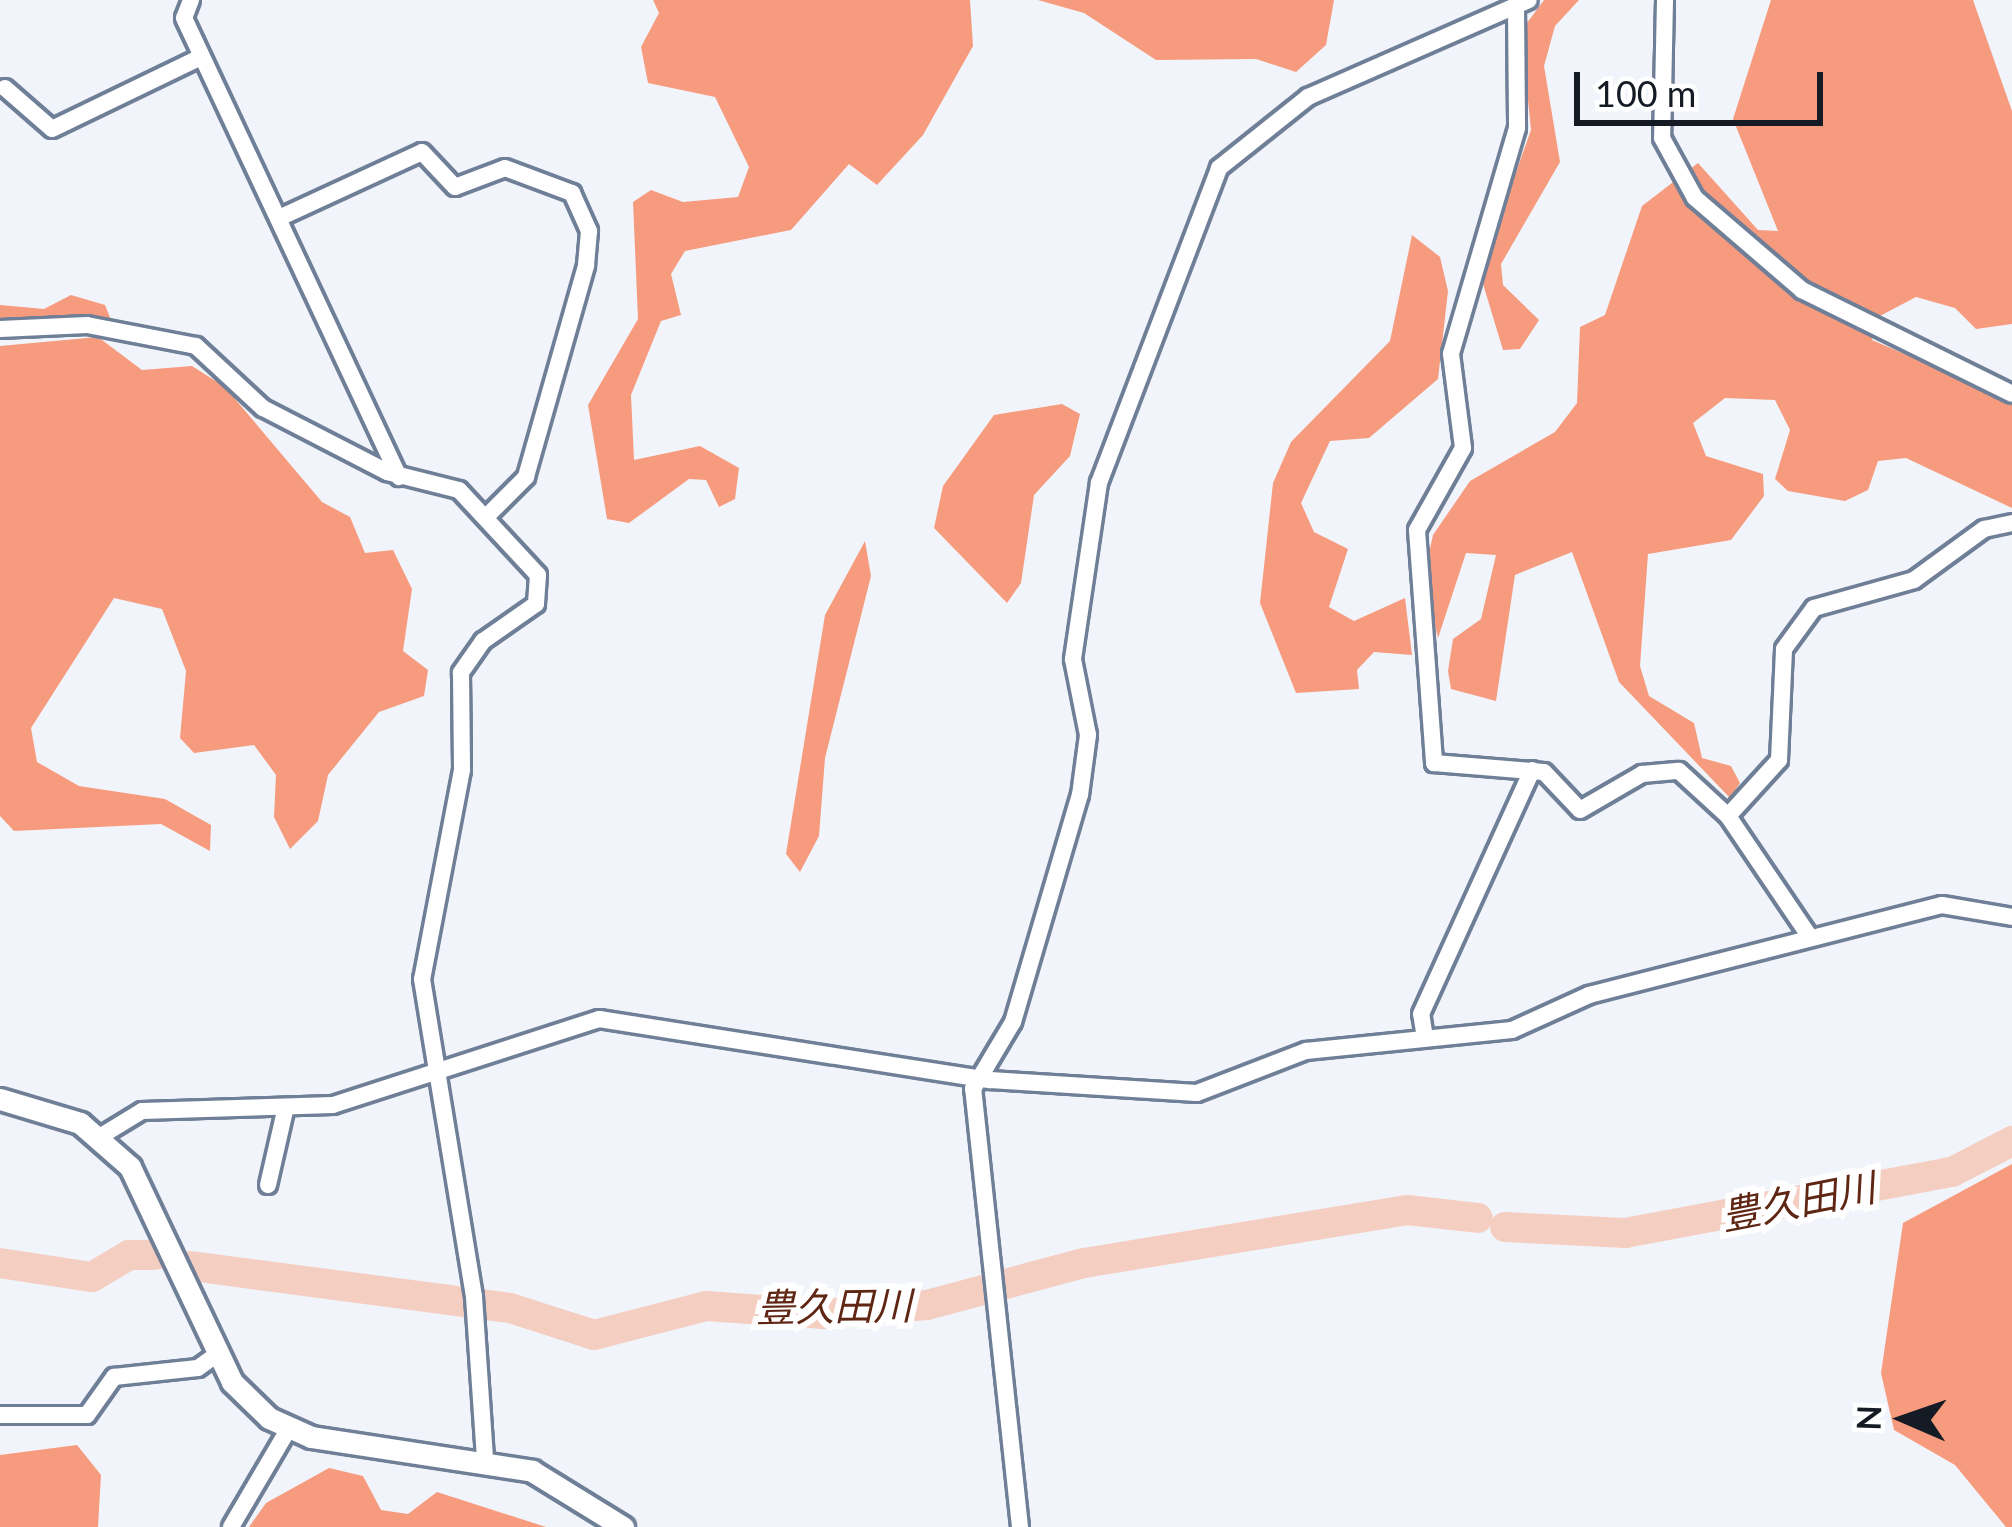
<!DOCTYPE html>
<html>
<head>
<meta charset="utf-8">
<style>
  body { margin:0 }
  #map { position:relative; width:2012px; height:1527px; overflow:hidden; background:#f1f4fa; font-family:Lato,"Noto Sans JP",sans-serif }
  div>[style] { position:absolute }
  .forest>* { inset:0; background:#f79b7f }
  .river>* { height:30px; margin:-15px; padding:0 15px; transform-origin:15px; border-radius:15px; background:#f5cec2 }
  .roads { filter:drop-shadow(3px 0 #6f7f97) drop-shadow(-3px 0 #6f7f97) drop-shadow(0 3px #6f7f97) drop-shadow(0 -3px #6f7f97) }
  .minor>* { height:16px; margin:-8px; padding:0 8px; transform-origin:8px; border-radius:8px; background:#fff }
  .major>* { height:21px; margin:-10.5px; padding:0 10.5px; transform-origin:10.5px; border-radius:10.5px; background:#fff }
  span { translate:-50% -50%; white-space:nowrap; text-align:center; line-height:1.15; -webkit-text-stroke:12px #fff; paint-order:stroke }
  .water-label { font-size:39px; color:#5f2613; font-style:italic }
  .north { position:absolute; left:1844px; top:1359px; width:120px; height:120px; -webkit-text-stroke:9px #fff; paint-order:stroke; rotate:272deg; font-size:33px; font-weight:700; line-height:48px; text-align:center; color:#151b24 }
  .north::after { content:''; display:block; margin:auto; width:42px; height:54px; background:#151b24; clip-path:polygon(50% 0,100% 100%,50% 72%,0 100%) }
  .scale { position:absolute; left:1574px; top:72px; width:249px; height:54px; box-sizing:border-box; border:6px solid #151b24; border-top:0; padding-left:15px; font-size:36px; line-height:42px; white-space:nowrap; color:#151b24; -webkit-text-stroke:9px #fff; paint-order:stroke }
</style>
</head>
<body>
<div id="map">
  <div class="forest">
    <i style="clip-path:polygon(653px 0,970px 0,973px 46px,923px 135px,877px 185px,849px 164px,791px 230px,685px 251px,671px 274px,681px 315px,661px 321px,631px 395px,634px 460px,700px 446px,739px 468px,735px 499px,719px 507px,706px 480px,689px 479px,629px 523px,607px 519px,588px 405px,638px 319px,633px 202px,651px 190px,683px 202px,738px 197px,749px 167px,715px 97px,648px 83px,641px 47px,659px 13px)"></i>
    <i style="clip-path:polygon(1038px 0,1334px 0,1326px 45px,1296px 72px,1256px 59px,1156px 60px,1084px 13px)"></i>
    <i style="clip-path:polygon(1544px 0,1579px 0,1555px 26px,1544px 66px,1560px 162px,1501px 264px,1503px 285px,1539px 320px,1520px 349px,1503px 350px,1480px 274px,1531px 130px,1521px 31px)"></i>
    <i style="clip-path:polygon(1771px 0,1973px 0,2012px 111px,2012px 324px,1976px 329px,1955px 308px,1916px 297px,1878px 317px,1872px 340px,2012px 400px,2012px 508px,1906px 458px,1878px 461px,1868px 490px,1845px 501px,1788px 491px,1775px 479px,1790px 430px,1775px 400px,1725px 398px,1693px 423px,1706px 456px,1763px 474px,1764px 496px,1731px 540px,1648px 554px,1640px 666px,1649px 696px,1694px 723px,1702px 758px,1731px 766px,1740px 783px,1730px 798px,1619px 682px,1572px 552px,1515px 575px,1496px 701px,1451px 689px,1448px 671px,1453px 639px,1481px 619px,1496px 555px,1466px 553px,1438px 638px,1424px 576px,1433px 535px,1470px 481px,1555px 432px,1577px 403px,1580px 327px,1605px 315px,1642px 206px,1698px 163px,1758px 230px,1778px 231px,1733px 119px)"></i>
    <i style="clip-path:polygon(1412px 235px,1440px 257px,1448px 291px,1438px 379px,1369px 438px,1330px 441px,1301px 503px,1314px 532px,1348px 549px,1329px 607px,1354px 621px,1405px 598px,1412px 655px,1374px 652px,1357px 670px,1359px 689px,1296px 693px,1260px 603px,1273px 483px,1291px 442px,1390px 341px)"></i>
    <i style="clip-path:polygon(71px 295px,105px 305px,111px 320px,0 322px,0 305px,44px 309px)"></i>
    <i style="clip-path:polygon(98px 337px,142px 370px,192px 366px,225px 387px,322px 502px,350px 517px,365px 553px,393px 550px,412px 589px,403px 651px,428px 670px,424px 696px,379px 712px,328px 775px,318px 821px,290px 849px,274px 817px,276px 775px,254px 745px,194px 753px,180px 738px,186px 671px,162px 609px,114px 598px,31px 728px,37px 762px,79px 786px,165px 799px,211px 825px,210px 851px,161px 824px,14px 831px,0 816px,0 346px)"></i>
    <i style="clip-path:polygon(1062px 404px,1080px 414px,1070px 456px,1034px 495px,1021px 583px,1007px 603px,934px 528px,943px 486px,994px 415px)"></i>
    <i style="clip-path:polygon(865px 541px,871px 576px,825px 758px,819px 836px,800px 872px,786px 854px,825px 615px)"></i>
    <i style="clip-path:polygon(2012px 1164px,2012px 1527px,2006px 1527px,1955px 1465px,1894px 1430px,1881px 1373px,1903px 1223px)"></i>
    <i style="clip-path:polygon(77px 1445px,101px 1475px,98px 1527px,0 1527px,0 1455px)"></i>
    <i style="clip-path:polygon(329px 1468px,363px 1476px,381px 1510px,408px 1514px,437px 1492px,546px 1527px,249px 1527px,266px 1503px)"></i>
  </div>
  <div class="river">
    <i style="left:1505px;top:1227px;width:120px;rotate:2.9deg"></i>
    <i style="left:1625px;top:1233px;width:333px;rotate:-10.6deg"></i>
    <i style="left:1952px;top:1172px;width:68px;rotate:-27.3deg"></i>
    <i style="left:0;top:1263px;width:93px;rotate:8.7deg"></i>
    <i style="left:92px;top:1277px;width:43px;rotate:-30.7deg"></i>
    <i style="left:129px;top:1255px;width:26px"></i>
    <i style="left:191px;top:1266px;width:322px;rotate:7.5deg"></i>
    <i style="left:510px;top:1308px;width:88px;rotate:17.8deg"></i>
    <i style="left:594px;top:1335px;width:116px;rotate:-14.5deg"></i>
    <i style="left:706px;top:1306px;width:116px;rotate:3.9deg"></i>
    <i style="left:822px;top:1314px;width:105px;rotate:-4.9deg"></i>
    <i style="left:927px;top:1305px;width:163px;rotate:-15deg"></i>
    <i style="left:1084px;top:1263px;width:327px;rotate:-9.3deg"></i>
    <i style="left:1407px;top:1210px;width:71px;rotate:6.4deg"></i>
  </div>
  <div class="roads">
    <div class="minor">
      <i style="left:191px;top:0;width:19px;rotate:111deg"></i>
      <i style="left:184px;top:18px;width:507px;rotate:64.9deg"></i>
      <i style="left:1665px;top:0;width:138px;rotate:91.2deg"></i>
      <i style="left:1662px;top:138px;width:68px;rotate:61.2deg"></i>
      <i style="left:1695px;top:198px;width:141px;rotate:40.7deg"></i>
      <i style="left:1802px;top:290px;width:234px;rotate:26.3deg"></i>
      <i style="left:1516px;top:7px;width:121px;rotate:89.5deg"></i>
      <i style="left:1517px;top:128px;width:235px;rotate:106.3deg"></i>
      <i style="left:1451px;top:354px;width:95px;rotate:82.7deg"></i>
      <i style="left:1463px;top:448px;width:94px;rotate:119.3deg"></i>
      <i style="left:1417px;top:530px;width:234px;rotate:85.8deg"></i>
      <i style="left:1434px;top:763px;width:110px;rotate:4.7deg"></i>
      <i style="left:1544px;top:772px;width:52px;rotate:46.5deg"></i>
      <i style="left:1580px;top:810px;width:72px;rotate:-30.1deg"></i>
      <i style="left:1642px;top:774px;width:37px;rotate:-5deg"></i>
      <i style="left:1679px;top:771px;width:67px;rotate:42.6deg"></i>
      <i style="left:1728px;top:816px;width:146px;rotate:55.9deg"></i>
      <i style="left:5px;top:88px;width:62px;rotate:41.1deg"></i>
      <i style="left:52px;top:129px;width:165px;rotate:-25.8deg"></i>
      <i style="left:279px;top:218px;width:157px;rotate:-24.8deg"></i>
      <i style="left:422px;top:152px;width:48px;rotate:46.7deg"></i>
      <i style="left:455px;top:187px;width:53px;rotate:-20.8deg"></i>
      <i style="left:505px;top:168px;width:72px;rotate:20.5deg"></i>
      <i style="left:572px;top:193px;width:42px;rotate:65.9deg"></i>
      <i style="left:589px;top:231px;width:35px;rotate:95deg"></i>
      <i style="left:586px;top:266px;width:219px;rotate:105.9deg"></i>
      <i style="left:526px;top:477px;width:55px;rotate:135deg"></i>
      <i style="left:0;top:329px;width:87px;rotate:-2.6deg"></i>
      <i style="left:87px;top:325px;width:111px;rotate:10.9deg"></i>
      <i style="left:196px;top:346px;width:91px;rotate:42.8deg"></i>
      <i style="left:263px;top:408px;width:140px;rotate:27.3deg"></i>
      <i style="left:387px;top:472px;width:74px;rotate:14deg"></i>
      <i style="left:459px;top:490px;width:116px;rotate:47.1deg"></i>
      <i style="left:538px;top:575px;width:29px;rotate:94deg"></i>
      <i style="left:536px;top:604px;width:65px;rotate:145.1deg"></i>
      <i style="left:483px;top:641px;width:39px;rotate:125deg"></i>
      <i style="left:461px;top:673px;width:97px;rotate:89.4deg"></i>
      <i style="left:462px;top:770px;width:213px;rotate:100.8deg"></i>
      <i style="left:422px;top:979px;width:322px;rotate:80.7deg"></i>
      <i style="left:474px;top:1297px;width:160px;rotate:86.1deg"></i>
      <i style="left:1728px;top:816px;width:76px;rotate:-47.7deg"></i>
      <i style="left:1779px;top:760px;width:111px;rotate:-87.4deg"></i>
      <i style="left:1784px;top:649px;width:51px;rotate:-53.8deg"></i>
      <i style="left:1814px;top:608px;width:104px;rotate:-15.6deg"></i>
      <i style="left:1914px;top:580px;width:87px;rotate:-36.1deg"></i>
      <i style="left:1984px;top:529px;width:29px;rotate:-12deg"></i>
      <i style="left:1425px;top:1038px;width:24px;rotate:-99deg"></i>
      <i style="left:1421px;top:1014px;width:268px;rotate:-65.5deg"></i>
      <i style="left:101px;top:1136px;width:48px;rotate:-31.4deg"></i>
      <i style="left:142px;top:1111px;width:191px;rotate:-1.8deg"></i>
      <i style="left:333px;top:1105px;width:280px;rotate:-17.9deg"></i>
      <i style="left:599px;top:1019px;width:396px;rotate:8.9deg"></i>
      <i style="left:990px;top:1080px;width:207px;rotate:3.6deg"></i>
      <i style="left:1197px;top:1093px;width:117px;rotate:-21.1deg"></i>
      <i style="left:1306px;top:1051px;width:207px;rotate:-5.8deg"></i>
      <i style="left:1512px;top:1030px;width:85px;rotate:-24.4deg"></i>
      <i style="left:1589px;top:995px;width:364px;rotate:-14.3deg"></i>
      <i style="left:1942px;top:905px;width:71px;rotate:9.7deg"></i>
      <i style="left:268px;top:1185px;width:76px;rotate:-77.1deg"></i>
      <i style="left:0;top:1415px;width:87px"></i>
      <i style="left:87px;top:1415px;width:47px;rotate:-54.6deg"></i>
      <i style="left:114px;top:1377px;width:84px;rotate:-6.1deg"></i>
      <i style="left:198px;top:1368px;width:24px;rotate:-36deg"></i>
      <i style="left:231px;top:1527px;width:115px;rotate:-59.6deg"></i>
      <i style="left:1020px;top:1527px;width:441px;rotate:-96.1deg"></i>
      <i style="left:973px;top:1089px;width:78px;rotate:-59.2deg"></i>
      <i style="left:1013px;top:1022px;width:237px;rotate:-73.6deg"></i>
      <i style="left:1080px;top:795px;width:61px;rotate:-82.4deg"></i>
      <i style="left:1088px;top:735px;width:77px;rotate:-101.2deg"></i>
      <i style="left:1073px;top:659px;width:178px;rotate:-81.6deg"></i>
      <i style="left:1099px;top:483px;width:337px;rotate:-69.1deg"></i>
      <i style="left:1219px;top:168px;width:114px;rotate:-38.6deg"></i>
      <i style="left:1308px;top:97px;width:241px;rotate:-23.7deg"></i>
    </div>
    <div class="major">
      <i style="left:0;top:1099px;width:84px;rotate:16.7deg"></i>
      <i style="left:80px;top:1123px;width:67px;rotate:41.3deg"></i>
      <i style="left:130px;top:1167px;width:238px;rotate:64.6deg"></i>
      <i style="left:232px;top:1382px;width:52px;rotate:44.2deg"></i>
      <i style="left:269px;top:1418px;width:46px;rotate:24.3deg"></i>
      <i style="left:311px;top:1437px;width:224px;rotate:8.7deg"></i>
      <i style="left:532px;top:1471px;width:107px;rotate:31.6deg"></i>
    </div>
  </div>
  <div class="water-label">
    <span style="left:1798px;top:1201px;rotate:-11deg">豊久田川</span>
    <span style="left:834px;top:1306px;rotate:-1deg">豊久田川</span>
  </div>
  <div class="north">N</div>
  <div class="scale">100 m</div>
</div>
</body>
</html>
